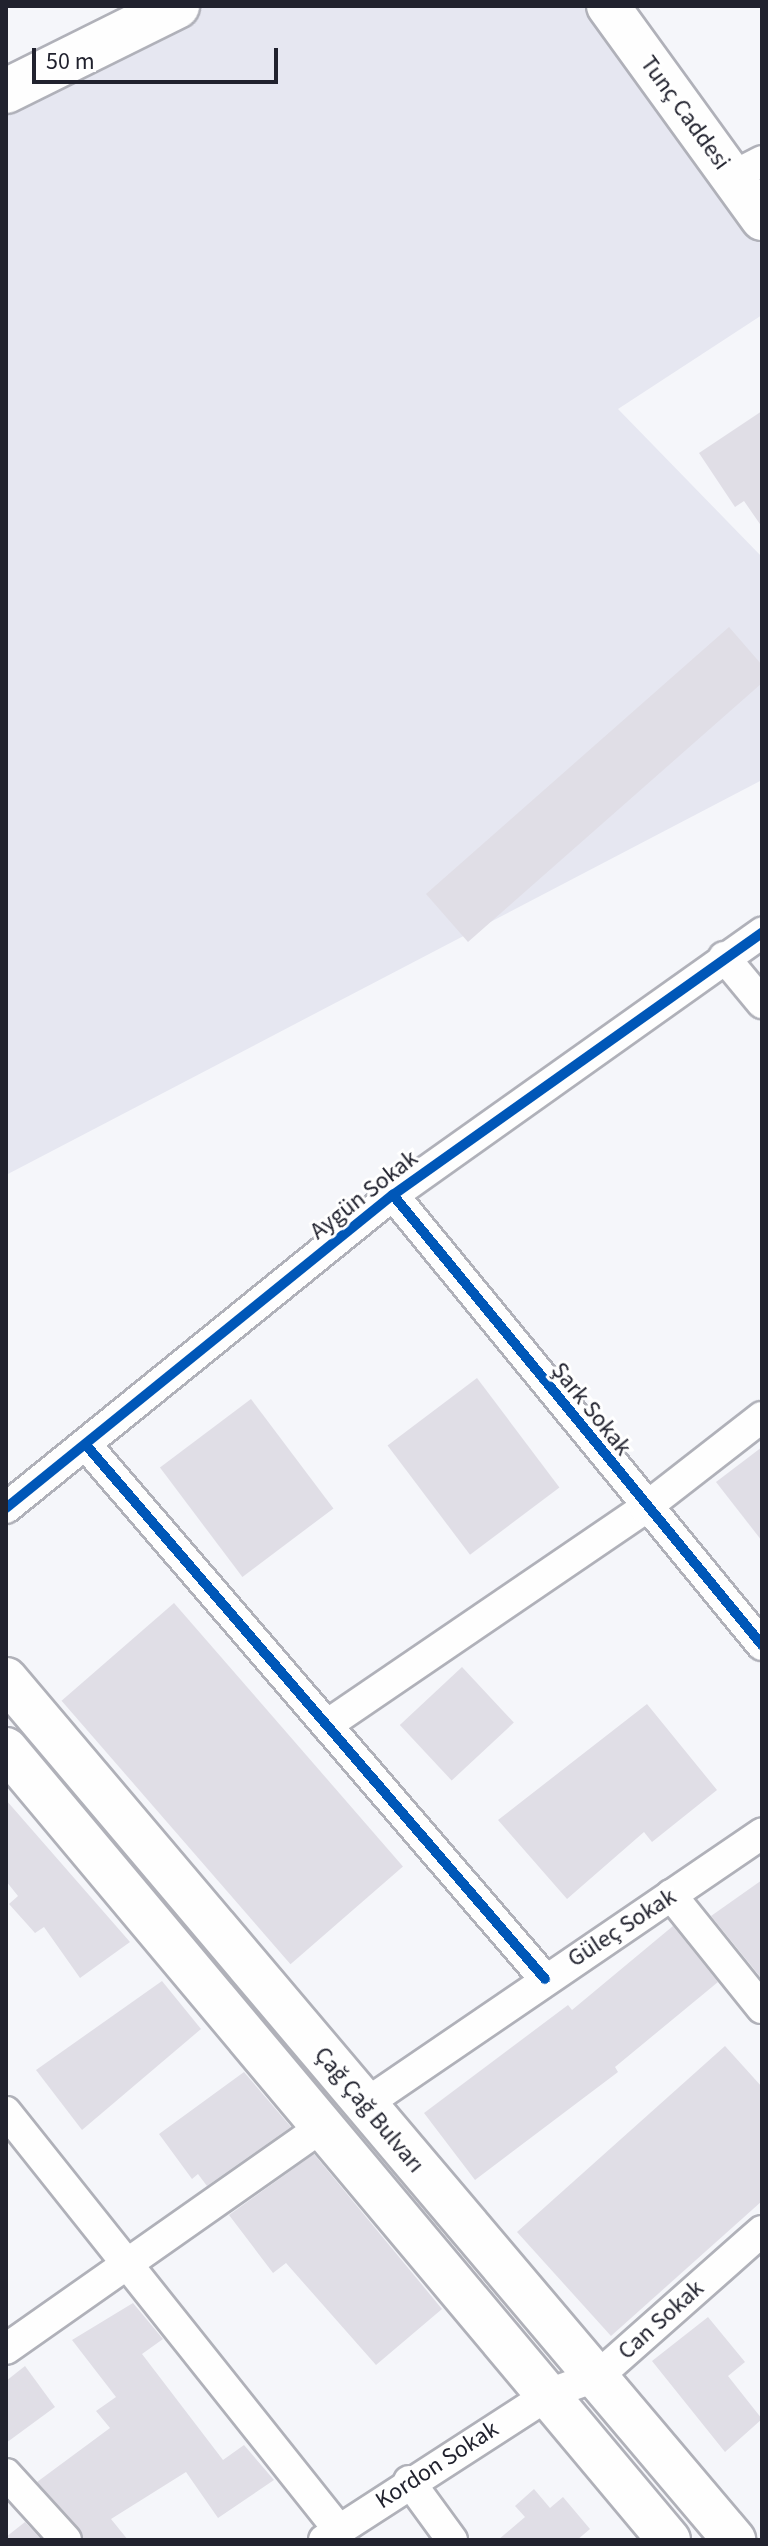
<!DOCTYPE html>
<html>
<head>
<meta charset="utf-8">
<style>
  body { margin:0 }
  #map { position:relative; width:768px; height:2546px; overflow:hidden; background:#f5f6fa; font-family:"Source Sans 3",sans-serif }
  div>[style] { position:absolute }
  .built>* { inset:0; background:#e6e7f1 }
  .building>* { inset:0; background:#e0dee6; transform-origin:0 0 }
  .roads { filter:drop-shadow(2px 0 #b0b1b9) drop-shadow(-2px 0 #b0b1b9) drop-shadow(0 2px #b0b1b9) drop-shadow(0 -2px #b0b1b9) }
  .street>* { height:30px; margin:-15px; padding:0 15px; transform-origin:15px; border-radius:15px; background:#fefefe }
  .secondary>* { height:42px; margin:-21px; padding:0 21px; transform-origin:21px; border-radius:21px; background:#fefefe }
  .highway>* { height:44px; margin:-22px; padding:0 22px; transform-origin:22px; border-radius:22px; background:#fefefe }
  .cycleway>* { height:10px; margin:-5px; padding:0 5px; transform-origin:5px; border-radius:5px; background:#0057b8 }
  span { translate:-50% -50%; white-space:nowrap; text-align:center; line-height:1.15; -webkit-text-stroke:6px #fff; paint-order:stroke }
  .street-label { font-size:24px; color:#21222e }
  .frame { position:absolute; inset:0; border:8px solid #21222e; pointer-events:none }
  .scale { position:absolute; left:32px; top:48px; width:246px; height:36px; box-sizing:border-box; border:4px solid #21222e; border-top:0; padding-left:10px; font-size:24px; line-height:28px; white-space:nowrap; color:#21222e; -webkit-text-stroke:6px #fff; paint-order:stroke }
</style>
</head>
<body>
<div id="map">
  <div class="built">
    <i style="clip-path:polygon(128px 6px,609px 6px,762px 225px,762px 315px,618px 409px,762px 557px,762px 780px,6px 1175px,6px 75px)"></i>
  </div>
  <div class="building">
    <i style="clip-path:polygon(762px 411px,762px 527px,744px 501px,735px 507px,699px 453px)"></i>
    <i style="clip-path:polygon(729px 627px,762px 665px,762px 683px,468px 942px,426px 894px)"></i>
    <i style="left:477px;top:1378px;width:137px;height:112px;rotate:53deg"></i>
    <i style="left:251px;top:1399px;width:137px;height:114px;rotate:53deg"></i>
    <i style="clip-path:polygon(762px 1447px,762px 1541px,716px 1482px)"></i>
    <i style="left:174px;top:1603px;width:349px;height:149px;rotate:49deg"></i>
    <i style="left:462px;top:1667px;width:76px;height:85px;rotate:47deg"></i>
    <i style="clip-path:polygon(647px 1704px,717px 1790px,652px 1842px,644px 1832px,567px 1899px,498px 1820px)"></i>
    <i style="clip-path:polygon(6px 1800px,130px 1942px,80px 1978px,44px 1927px,35px 1933px,9px 1904px,18px 1896px,6px 1881px)"></i>
    <i style="clip-path:polygon(762px 1880px,762px 1979px,711px 1916px)"></i>
    <i style="clip-path:polygon(673px 1926px,718px 1982px,615px 2067px,618px 2072px,475px 2180px,424px 2113px,568px 2005px,572px 2010px)"></i>
    <i style="clip-path:polygon(162px 1981px,201px 2029px,82px 2130px,36px 2070px)"></i>
    <i style="clip-path:polygon(725px 2046px,762px 2087px,762px 2201px,611px 2336px,517px 2232px)"></i>
    <i style="clip-path:polygon(244px 2072px,291px 2127px,207px 2186px,198px 2174px,192px 2179px,159px 2134px)"></i>
    <i style="clip-path:polygon(314px 2154px,442px 2309px,376px 2365px,286px 2263px,273px 2273px,229px 2215px)"></i>
    <i style="clip-path:polygon(133px 2303px,163px 2339px,142px 2354px,223px 2460px,244px 2445px,274px 2480px,218px 2518px,186px 2472px,111px 2519px,128px 2540px,84px 2540px,37px 2482px,110px 2428px,96px 2411px,116px 2397px,72px 2340px)"></i>
    <i style="clip-path:polygon(708px 2317px,745px 2362px,728px 2376px,762px 2419px,725px 2452px,652px 2361px)"></i>
    <i style="clip-path:polygon(25px 2366px,55px 2407px,6px 2443px,6px 2381px)"></i>
    <i style="clip-path:polygon(534px 2489px,550px 2508px,563px 2497px,590px 2529px,577px 2540px,498px 2540px,525px 2517px,515px 2506px)"></i>
    <i style="clip-path:polygon(25px 2522px,42px 2540px,6px 2540px,6px 2537px)"></i>
  </div>
  <div class="roads">
    <div class="street">
      <i style="left:731px;top:177px;width:35px;rotate:-27deg"></i>
      <i style="left:724px;top:957px;width:60px;rotate:50.4deg"></i>
      <i style="left:393px;top:1195px;width:582px;rotate:50.65deg"></i>
      <i style="left:86px;top:1445px;width:704px;rotate:49.32deg"></i>
      <i style="left:6px;top:1508px;width:498px;rotate:-39deg"></i>
      <i style="left:393px;top:1195px;width:453px;rotate:-35.4deg"></i>
      <i style="left:327px;top:1725px;width:385px;rotate:-34.3deg"></i>
      <i style="left:645px;top:1508px;width:148px;rotate:-37.9deg"></i>
      <i style="left:671px;top:1895px;width:145px;rotate:51.2deg"></i>
      <i style="left:364px;top:2105px;width:482px;rotate:-34.3deg"></i>
      <i style="left:6px;top:2112px;width:534px;rotate:51.46deg"></i>
      <i style="left:6px;top:2349px;width:390px;rotate:-35.1deg"></i>
      <i style="left:6px;top:2474px;width:89px;rotate:47.7deg"></i>
      <i style="left:409px;top:2481px;width:73px;rotate:53.9deg"></i>
      <i style="left:324px;top:2540px;width:270px;rotate:-32.9deg"></i>
      <i style="left:551px;top:2393px;width:50px;rotate:-19.9deg"></i>
      <i style="left:598px;top:2376px;width:219px;rotate:-41.5deg"></i>
    </div>
    <div class="secondary">
      <i style="left:608px;top:6px;width:263px;rotate:54.1deg"></i>
      <i style="left:6px;top:1679px;width:1128px;rotate:49.78deg"></i>
      <i style="left:6px;top:1749px;width:1032px;rotate:50.03deg"></i>
    </div>
    <div class="highway">
      <i style="left:6px;top:91px;width:191px;rotate:-26.4deg"></i>
    </div>
  </div>
  <div class="cycleway">
    <i style="left:393px;top:1195px;width:582px;rotate:50.65deg"></i>
    <i style="left:86px;top:1445px;width:704px;rotate:49.32deg"></i>
    <i style="left:6px;top:1508px;width:498px;rotate:-39deg"></i>
    <i style="left:393px;top:1195px;width:453px;rotate:-35.4deg"></i>
  </div>
  <div class="street-label">
    <span style="left:685px;top:113px;rotate:54deg">Tunç Caddesi</span>
    <span style="left:364px;top:1195px;rotate:-38deg">Aygün Sokak</span>
    <span style="left:591px;top:1409px;rotate:51deg">Şark Sokak</span>
    <span style="left:622px;top:1928px;rotate:-33deg">Güleç Sokak</span>
    <span style="left:369px;top:2110px;rotate:50deg">Çağ Çağ Bulvarı</span>
    <span style="left:661px;top:2320px;rotate:-42deg">Can Sokak</span>
    <span style="left:437px;top:2465px;rotate:-33deg">Kordon Sokak</span>
  </div>
  <div class="frame"></div>
  <div class="scale">50 m</div>
</div>
</body>
</html>
